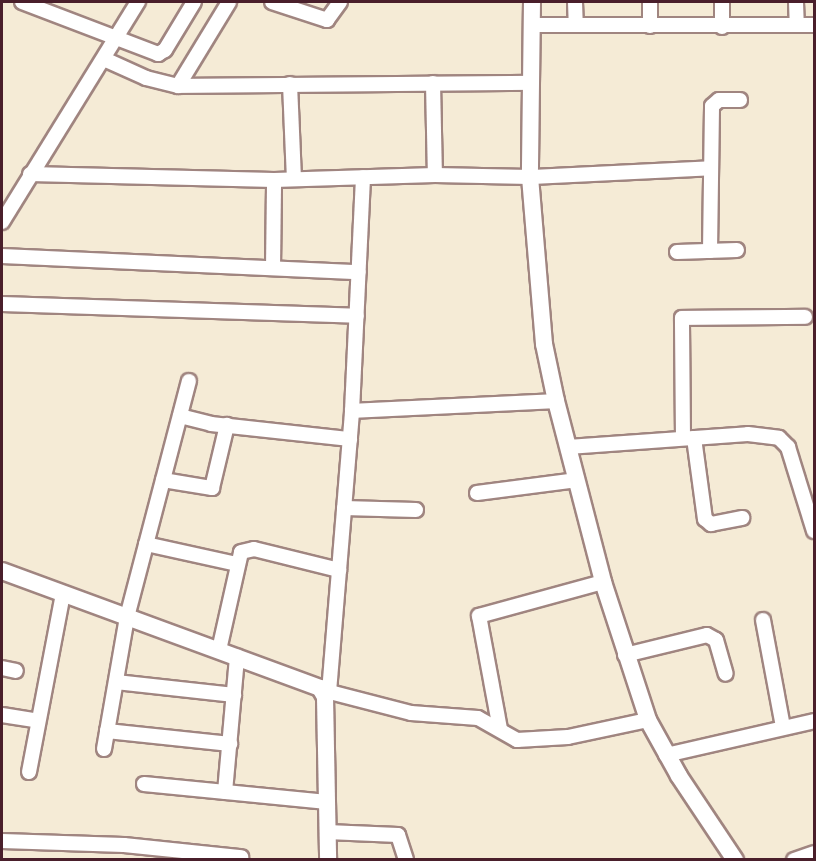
<!DOCTYPE html>
<html>
<head>
<meta charset="utf-8">
<style>
  body { margin:0 }
  #map { position:relative; width:816px; height:861px; overflow:hidden; background:#f5ebd6; font-family:"Sorts Mill Goudy",serif }
  div>[style] { position:absolute }
  .roads { filter:drop-shadow(2px 0 #a08580) drop-shadow(-2px 0 #a08580) drop-shadow(0 2px #a08580) drop-shadow(0 -2px #a08580) }
  .minor>* { height:14px; margin:-7px; padding:0 7px; transform-origin:7px; border-radius:7px; background:#fff }
  .tertiary>* { height:16px; margin:-8px; padding:0 8px; transform-origin:8px; border-radius:8px; background:#fff }
  span { translate:-50% -50%; white-space:nowrap; text-align:center; line-height:1.15; -webkit-text-stroke:4.5px #fdfcf7; paint-order:stroke }
  .frame { position:absolute; inset:0; border:3px solid #4a1f2b; pointer-events:none }
</style>
</head>
<body>
<div id="map">
  <div class="roads">
    <div class="minor">
      <i style="left:22px;top:2px;width:146px;rotate:20.9deg"></i>
      <i style="left:158px;top:54px;width:8px;rotate:-30deg"></i>
      <i style="left:165px;top:50px;width:56px;rotate:-58.9deg"></i>
      <i style="left:272px;top:2px;width:58px;rotate:18.1deg"></i>
      <i style="left:327px;top:20px;width:22px;rotate:-54deg"></i>
      <i style="left:575px;top:2px;width:23px;rotate:88deg"></i>
      <i style="left:650px;top:2px;width:24px;rotate:90deg"></i>
      <i style="left:722px;top:2px;width:25px;rotate:90deg"></i>
      <i style="left:796px;top:2px;width:23px;rotate:88deg"></i>
      <i style="left:531px;top:25px;width:283px"></i>
      <i style="left:104px;top:59px;width:46px;rotate:24.3deg"></i>
      <i style="left:146px;top:78px;width:33px;rotate:14deg"></i>
      <i style="left:178px;top:86px;width:353px;rotate:-0.5deg"></i>
      <i style="left:433px;top:83px;width:92px;rotate:88.8deg"></i>
      <i style="left:290px;top:84px;width:95px;rotate:87.6deg"></i>
      <i style="left:178px;top:86px;width:98px;rotate:-58.7deg"></i>
      <i style="left:30px;top:174px;width:244px;rotate:1.4deg"></i>
      <i style="left:274px;top:180px;width:161px;rotate:-1.8deg"></i>
      <i style="left:435px;top:175px;width:95px;rotate:1.2deg"></i>
      <i style="left:530px;top:177px;width:181px;rotate:-2.8deg"></i>
      <i style="left:2px;top:222px;width:259px;rotate:-58.3deg"></i>
      <i style="left:710px;top:251px;width:145px;rotate:-89.2deg"></i>
      <i style="left:712px;top:106px;width:9px;rotate:-41deg"></i>
      <i style="left:719px;top:100px;width:21px"></i>
      <i style="left:677px;top:252px;width:60px;rotate:-1.9deg"></i>
      <i style="left:2px;top:256px;width:357px;rotate:2.6deg"></i>
      <i style="left:273px;top:268px;width:88px;rotate:-89.3deg"></i>
      <i style="left:2px;top:304px;width:355px;rotate:1.9deg"></i>
      <i style="left:352px;top:411px;width:234px;rotate:-87.3deg"></i>
      <i style="left:180px;top:416px;width:32px;rotate:14deg"></i>
      <i style="left:211px;top:424px;width:140px;rotate:6.2deg"></i>
      <i style="left:683px;top:438px;width:120px;rotate:-90.5deg"></i>
      <i style="left:682px;top:318px;width:123px;rotate:-0.5deg"></i>
      <i style="left:694px;top:438px;width:82px;rotate:82.3deg"></i>
      <i style="left:705px;top:519px;width:8px;rotate:40deg"></i>
      <i style="left:711px;top:524px;width:32px;rotate:-11deg"></i>
      <i style="left:568px;top:447px;width:180px;rotate:-4.1deg"></i>
      <i style="left:748px;top:434px;width:31px;rotate:7deg"></i>
      <i style="left:779px;top:438px;width:13px;rotate:45deg"></i>
      <i style="left:788px;top:447px;width:88px;rotate:72.8deg"></i>
      <i style="left:163px;top:480px;width:50px;rotate:9.3deg"></i>
      <i style="left:212px;top:488px;width:65px;rotate:-76.6deg"></i>
      <i style="left:477px;top:493px;width:101px;rotate:-7.4deg"></i>
      <i style="left:344px;top:508px;width:72px;rotate:1.6deg"></i>
      <i style="left:146px;top:544px;width:93px;rotate:12.4deg"></i>
      <i style="left:763px;top:620px;width:109px;rotate:79.4deg"></i>
      <i style="left:219px;top:650px;width:100px;rotate:-77.3deg"></i>
      <i style="left:241px;top:552px;width:13px;rotate:-13deg"></i>
      <i style="left:254px;top:549px;width:88px;rotate:13.9deg"></i>
      <i style="left:625px;top:655px;width:84px;rotate:-13.7deg"></i>
      <i style="left:707px;top:635px;width:10px;rotate:29deg"></i>
      <i style="left:716px;top:640px;width:35px;rotate:74deg"></i>
      <i style="left:2px;top:668px;width:14px;rotate:12deg"></i>
      <i style="left:116px;top:682px;width:119px;rotate:6.3deg"></i>
      <i style="left:322px;top:690px;width:92px;rotate:14.5deg"></i>
      <i style="left:411px;top:713px;width:67px;rotate:4.3deg"></i>
      <i style="left:478px;top:718px;width:45px;rotate:29.4deg"></i>
      <i style="left:517px;top:740px;width:51px;rotate:-3.4deg"></i>
      <i style="left:568px;top:737px;width:82px;rotate:-12deg"></i>
      <i style="left:329px;top:692px;width:282px;rotate:-85.3deg"></i>
      <i style="left:352px;top:411px;width:204px;rotate:-2.8deg"></i>
      <i style="left:2px;top:715px;width:36px;rotate:9deg"></i>
      <i style="left:500px;top:729px;width:115px;rotate:-100.5deg"></i>
      <i style="left:479px;top:616px;width:129px;rotate:-15.3deg"></i>
      <i style="left:107px;top:731px;width:124px;rotate:6deg"></i>
      <i style="left:104px;top:749px;width:134px;rotate:-80.1deg"></i>
      <i style="left:127px;top:617px;width:244px;rotate:-75.3deg"></i>
      <i style="left:666px;top:755px;width:152px;rotate:-12.9deg"></i>
      <i style="left:29px;top:772px;width:181px;rotate:-79.2deg"></i>
      <i style="left:144px;top:784px;width:184px;rotate:5.6deg"></i>
      <i style="left:225px;top:792px;width:136px;rotate:-84.9deg"></i>
      <i style="left:327px;top:832px;width:71px;rotate:2.4deg"></i>
      <i style="left:398px;top:835px;width:26px;rotate:72deg"></i>
      <i style="left:2px;top:841px;width:122px;rotate:1.9deg"></i>
      <i style="left:124px;top:845px;width:118px;rotate:5.9deg"></i>
      <i style="left:794px;top:860px;width:21px;rotate:-19deg"></i>
    </div>
    <div class="tertiary">
      <i style="left:532px;top:2px;width:175px;rotate:90.7deg"></i>
      <i style="left:530px;top:177px;width:168px;rotate:85.2deg"></i>
      <i style="left:544px;top:344px;width:58px;rotate:78.1deg"></i>
      <i style="left:556px;top:401px;width:187px;rotate:75.4deg"></i>
      <i style="left:603px;top:582px;width:145px;rotate:71.9deg"></i>
      <i style="left:648px;top:720px;width:64px;rotate:61deg"></i>
      <i style="left:679px;top:776px;width:101px;rotate:56.3deg"></i>
      <i style="left:2px;top:571px;width:339px;rotate:20.2deg"></i>
      <i style="left:320px;top:688px;width:10px;rotate:61deg"></i>
      <i style="left:325px;top:697px;width:163px;rotate:88.9deg"></i>
    </div>
  </div>
  <div class="frame"></div>
</div>
</body>
</html>
